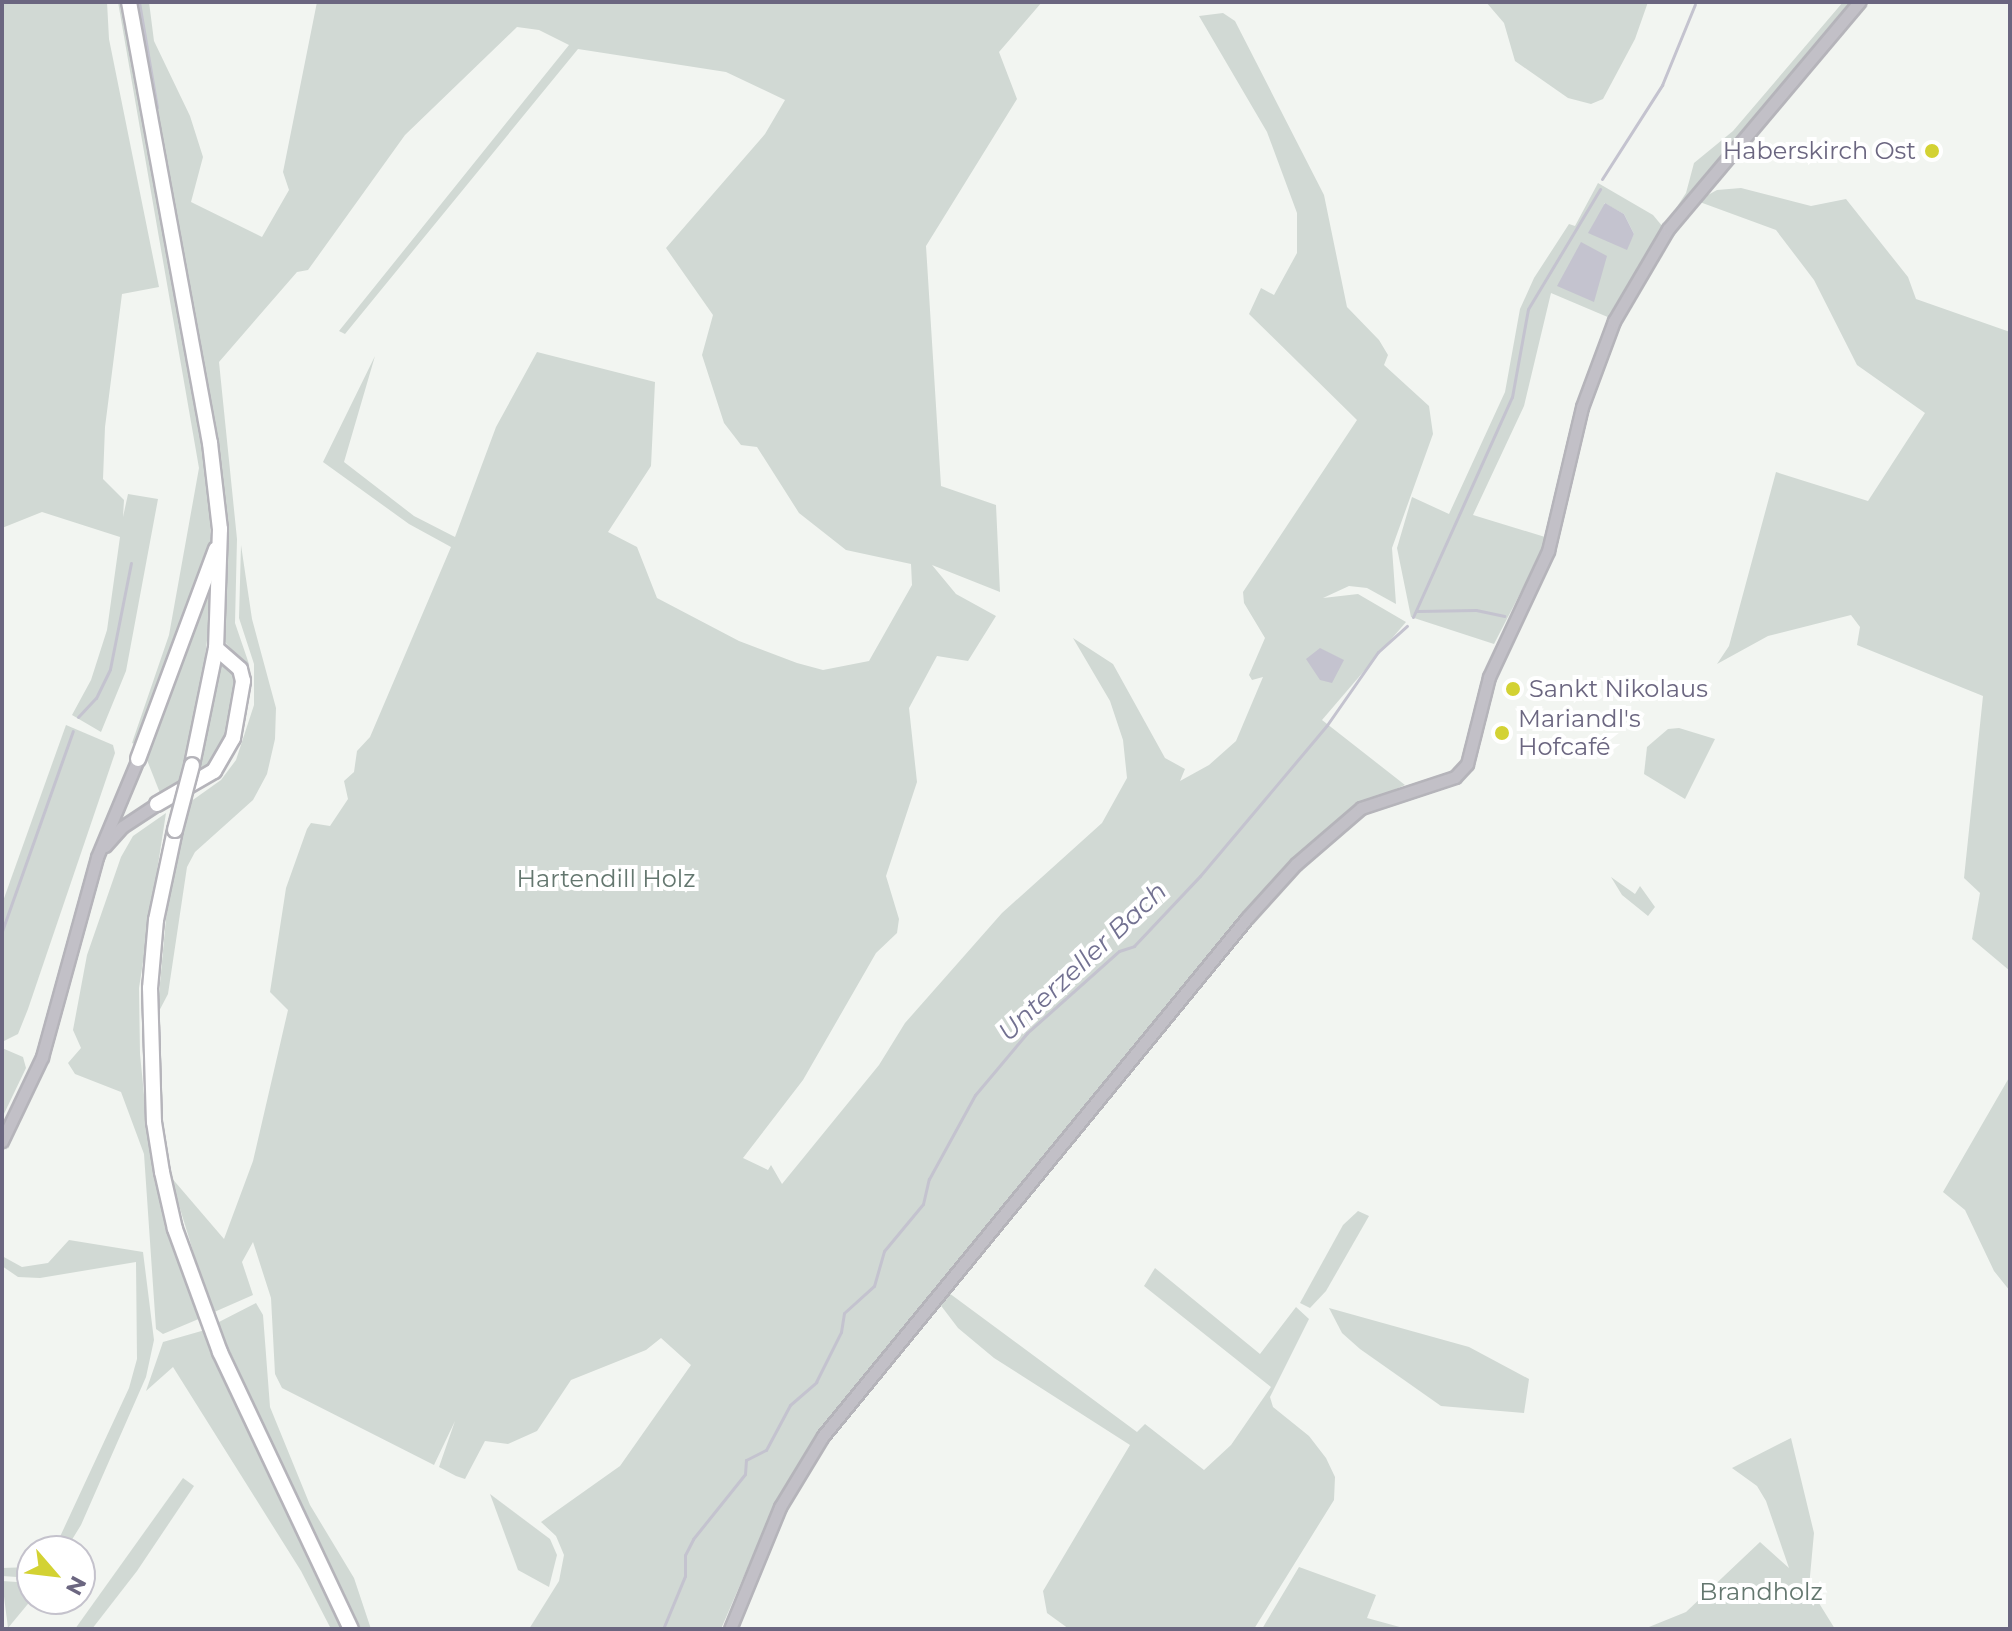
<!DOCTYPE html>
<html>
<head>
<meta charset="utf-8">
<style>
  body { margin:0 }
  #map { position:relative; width:2012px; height:1631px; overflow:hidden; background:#f2f5f1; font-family:Montserrat,sans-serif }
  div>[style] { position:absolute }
  .green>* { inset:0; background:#d1d9d4 }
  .water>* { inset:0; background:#c4c3cf }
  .stream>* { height:3px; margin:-1.5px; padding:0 1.5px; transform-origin:1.5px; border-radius:1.5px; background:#c4c3cf }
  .roads { filter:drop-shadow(2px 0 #b5b4ba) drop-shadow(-2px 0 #b5b4ba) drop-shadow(0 2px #b5b4ba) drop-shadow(0 -2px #b5b4ba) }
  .tertiary>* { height:11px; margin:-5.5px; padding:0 5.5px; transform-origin:5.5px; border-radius:5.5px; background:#c2c0c7 }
  .primary>* { height:14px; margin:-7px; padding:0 7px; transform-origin:7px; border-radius:7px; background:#fff }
  .bridges { filter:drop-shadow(2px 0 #b5b4ba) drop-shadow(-2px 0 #b5b4ba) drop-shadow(0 2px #b5b4ba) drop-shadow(0 -2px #b5b4ba) }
  .primary-bridge>* { height:14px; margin:-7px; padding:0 7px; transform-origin:7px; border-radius:7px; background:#fff }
  .dots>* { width:22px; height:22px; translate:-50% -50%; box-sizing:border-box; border:4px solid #fff; border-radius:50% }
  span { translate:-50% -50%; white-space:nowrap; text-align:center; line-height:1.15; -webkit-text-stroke:8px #fff; paint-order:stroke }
  .poi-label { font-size:24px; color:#6b6680 }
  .right { translate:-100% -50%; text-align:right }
  .left { translate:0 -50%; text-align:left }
  .park-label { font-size:24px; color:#64776f }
  .water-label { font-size:26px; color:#727191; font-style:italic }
  .frame { position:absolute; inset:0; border:4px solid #6b6680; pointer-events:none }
  .north { position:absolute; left:16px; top:1535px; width:80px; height:80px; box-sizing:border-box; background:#fff; border:2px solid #c4c2cc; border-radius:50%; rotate:118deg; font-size:22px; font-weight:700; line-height:32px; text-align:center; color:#6b6680 }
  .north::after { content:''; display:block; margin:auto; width:28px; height:36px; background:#d3d233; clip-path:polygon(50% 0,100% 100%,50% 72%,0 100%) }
</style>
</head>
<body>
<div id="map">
  <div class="green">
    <i style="clip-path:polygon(2px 2px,107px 2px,109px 39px,159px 287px,122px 294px,105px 427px,103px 479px,124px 500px,123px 517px,128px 494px,158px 499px,126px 671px,101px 732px,72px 715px,91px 680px,107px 630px,120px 537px,42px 512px,2px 528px)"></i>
    <i style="clip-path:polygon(118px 2px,123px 2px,206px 458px,211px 538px,210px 563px,137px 745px,132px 743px,169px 635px,199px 468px)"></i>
    <i style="clip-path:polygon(135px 2px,149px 2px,154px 41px,190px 116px,203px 157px,191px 202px,262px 237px,289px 190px,283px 172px,317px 2px,1042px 2px,999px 52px,1017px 99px,926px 246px,941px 486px,996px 505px,1000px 592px,932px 565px,956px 594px,996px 616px,968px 661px,937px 656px,909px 708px,917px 782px,886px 876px,899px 919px,897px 933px,876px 953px,803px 1080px,743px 1158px,768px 1170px,771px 1165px,782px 1184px,879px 1065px,905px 1023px,1002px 913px,1102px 823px,1127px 778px,1123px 740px,1110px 701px,1073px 638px,1113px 664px,1165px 758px,1185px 769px,1180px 781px,1209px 765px,1236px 741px,1263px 677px,1252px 680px,1249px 675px,1265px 638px,1244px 603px,1243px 592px,1357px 420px,1249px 314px,1261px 288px,1274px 295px,1297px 253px,1297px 213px,1267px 132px,1199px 16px,1223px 13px,1235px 21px,1324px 195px,1347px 307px,1379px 340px,1388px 355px,1384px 365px,1429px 406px,1433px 434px,1392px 548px,1396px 604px,1367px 588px,1349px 586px,1323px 598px,1358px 594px,1406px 622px,1322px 720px,1405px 785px,1360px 805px,1293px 860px,871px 1366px,774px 1506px,721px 1629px,529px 1629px,559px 1581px,564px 1555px,556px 1536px,541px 1522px,620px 1466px,691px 1365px,661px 1338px,646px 1350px,571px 1380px,537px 1431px,508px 1444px,485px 1441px,465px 1479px,456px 1476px,439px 1467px,455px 1421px,434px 1465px,282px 1388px,275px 1374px,271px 1298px,253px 1242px,242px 1262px,253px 1295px,212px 1313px,170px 1176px,224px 1239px,253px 1161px,288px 1010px,270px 992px,286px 888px,307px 829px,311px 823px,330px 826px,348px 799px,344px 781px,354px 772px,357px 751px,370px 737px,451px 547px,409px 524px,323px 462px,375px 356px,344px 462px,414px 516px,455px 537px,496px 427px,537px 352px,655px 382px,651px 466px,608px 532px,637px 547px,657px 598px,739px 641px,797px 663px,823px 670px,869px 661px,912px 585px,911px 564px,846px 550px,799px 513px,757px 447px,741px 445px,724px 423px,702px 355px,713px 315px,666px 248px,765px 134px,785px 100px,726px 72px,578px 49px,345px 334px,339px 331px,569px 45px,539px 30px,517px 27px,405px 135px,308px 270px,297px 272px,219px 362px,237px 539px,235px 623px,249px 664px,246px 666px,225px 642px,223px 485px)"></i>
    <i style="clip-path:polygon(1486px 2px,1648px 2px,1635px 39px,1603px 99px,1591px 104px,1568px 98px,1515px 61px,1504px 23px)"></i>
    <i style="clip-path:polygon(1843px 2px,1852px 2px,1669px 219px,1686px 193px,1694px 163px,1733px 131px)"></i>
    <i style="clip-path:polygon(evenodd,1598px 183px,1653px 215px,1663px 227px,1610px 318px,1551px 293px,1524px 406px,1473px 515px,1545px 537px,1542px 551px,1494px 644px,1411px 617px,1397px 548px,1412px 497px,1449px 514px,1505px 392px,1520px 309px,1534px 278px,1569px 224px,1575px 226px,1598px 183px,1604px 203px,1624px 214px,1634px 234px,1626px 249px,1604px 203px)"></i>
    <i style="clip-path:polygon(1741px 188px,1811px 206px,1846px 199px,1908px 277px,1916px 299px,2010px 332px,2010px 971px,1972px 939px,1980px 893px,1964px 878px,1983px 696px,1857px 645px,1860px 627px,1851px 615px,1768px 636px,1717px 664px,1729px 646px,1776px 472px,1868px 501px,1925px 413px,1857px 365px,1814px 280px,1776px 230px,1697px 201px,1717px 190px)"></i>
    <i style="clip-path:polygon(241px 545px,252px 619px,276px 708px,275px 739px,267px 774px,253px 800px,195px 852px,187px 867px,168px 994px,157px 1015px,168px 897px,190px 802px,221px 780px,236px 760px,254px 705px,254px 664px,239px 618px)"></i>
    <i style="clip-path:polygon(213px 585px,200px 705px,177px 788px,160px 793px,145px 755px)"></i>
    <i style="clip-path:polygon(222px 654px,231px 661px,240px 695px,220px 757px,195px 779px)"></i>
    <i style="clip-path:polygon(66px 725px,113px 745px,115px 753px,28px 1009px,18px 1034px,2px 1042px,2px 904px)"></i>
    <i style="clip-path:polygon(1679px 728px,1715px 739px,1685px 799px,1644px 774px,1647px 747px,1668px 729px)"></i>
    <i style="clip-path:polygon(166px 813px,139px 988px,140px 1054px,147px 1125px,201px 1318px,163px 1334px,156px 1329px,144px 1154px,121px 1092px,75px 1074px,68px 1063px,81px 1048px,73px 1030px,87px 955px,121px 857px,133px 836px)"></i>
    <i style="clip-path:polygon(1611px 877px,1635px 894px,1640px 886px,1655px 907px,1648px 916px,1622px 895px)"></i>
    <i style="clip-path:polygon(2px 1048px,23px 1057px,26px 1068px,2px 1118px)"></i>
    <i style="clip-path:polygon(2010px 1076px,2010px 1291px,1994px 1271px,1965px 1210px,1943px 1192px)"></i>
    <i style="clip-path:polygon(1358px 1211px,1369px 1216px,1326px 1291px,1310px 1308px,1300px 1303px,1343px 1225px)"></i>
    <i style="clip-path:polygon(69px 1240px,143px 1252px,154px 1340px,146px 1377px,81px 1525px,65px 1551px,48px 1551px,58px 1541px,129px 1388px,137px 1359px,136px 1262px,40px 1278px,18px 1277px,2px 1266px,2px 1256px,22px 1267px,48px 1263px)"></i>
    <i style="clip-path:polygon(1155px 1268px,1260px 1354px,1296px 1307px,1309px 1319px,1270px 1397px,1273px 1407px,1309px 1436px,1326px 1458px,1335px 1477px,1334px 1500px,1254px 1629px,1069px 1629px,1047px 1613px,1043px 1591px,1130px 1445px,994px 1358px,958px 1328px,939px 1303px,949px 1293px,1137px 1432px,1145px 1424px,1204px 1470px,1231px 1445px,1271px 1387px,1144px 1286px)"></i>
    <i style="clip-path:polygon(256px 1303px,263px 1315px,270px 1407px,310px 1505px,354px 1578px,371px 1629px,357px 1629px,217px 1323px)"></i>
    <i style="clip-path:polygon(1329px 1308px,1469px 1347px,1529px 1379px,1524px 1413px,1441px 1406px,1360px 1349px,1342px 1333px)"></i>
    <i style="clip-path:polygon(205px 1330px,284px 1508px,344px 1629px,331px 1629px,301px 1571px,173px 1367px,146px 1391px,163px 1342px)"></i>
    <i style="clip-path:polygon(1791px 1438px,1814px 1533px,1809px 1587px,1835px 1629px,1644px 1629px,1686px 1612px,1760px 1542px,1789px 1568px,1766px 1501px,1757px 1486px,1732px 1468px)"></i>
    <i style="clip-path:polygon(183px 1478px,194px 1486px,137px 1571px,92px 1629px,75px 1629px)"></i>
    <i style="clip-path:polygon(490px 1494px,550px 1539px,557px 1555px,549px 1587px,518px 1570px)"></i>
    <i style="clip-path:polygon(32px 1567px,32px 1578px,2px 1576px,2px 1568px)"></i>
    <i style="clip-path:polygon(1299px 1567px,1376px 1595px,1367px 1618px,1407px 1629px,1262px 1629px)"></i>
    <i style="clip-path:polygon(2px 1581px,32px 1583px,32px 1599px,8px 1628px)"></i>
  </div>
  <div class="water">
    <i style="clip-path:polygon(1605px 203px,1624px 214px,1634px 234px,1627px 250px,1588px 233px)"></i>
    <i style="clip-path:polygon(1581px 242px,1607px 256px,1594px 302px,1557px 286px)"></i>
    <i style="clip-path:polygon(1320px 648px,1344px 660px,1332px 683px,1320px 680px,1306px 659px)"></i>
  </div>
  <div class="stream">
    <i style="left:139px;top:2px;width:107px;rotate:80.3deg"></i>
    <i style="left:1602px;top:179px;width:112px;rotate:-57.4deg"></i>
    <i style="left:1662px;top:85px;width:87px;rotate:-67.8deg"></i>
    <i style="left:1417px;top:611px;width:59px;rotate:-1deg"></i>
    <i style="left:1476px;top:610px;width:29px;rotate:12deg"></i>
    <i style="left:1413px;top:617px;width:241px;rotate:-65.8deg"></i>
    <i style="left:1512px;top:397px;width:89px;rotate:-79.7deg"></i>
    <i style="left:1528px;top:309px;width:140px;rotate:-59deg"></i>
    <i style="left:78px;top:717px;width:26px;rotate:-47deg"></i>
    <i style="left:96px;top:698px;width:32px;rotate:-64deg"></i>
    <i style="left:110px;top:669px;width:108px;rotate:-78.8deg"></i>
    <i style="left:2px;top:931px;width:212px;rotate:-70.5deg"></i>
    <i style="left:663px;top:1629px;width:57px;rotate:-67.5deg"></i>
    <i style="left:685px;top:1576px;width:21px;rotate:-90deg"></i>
    <i style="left:685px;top:1555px;width:18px;rotate:-63deg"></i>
    <i style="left:693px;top:1539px;width:83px;rotate:-51.3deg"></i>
    <i style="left:745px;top:1474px;width:14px;rotate:-86deg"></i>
    <i style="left:746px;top:1460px;width:22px;rotate:-27deg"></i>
    <i style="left:766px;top:1450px;width:51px;rotate:-61.9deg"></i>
    <i style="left:790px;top:1405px;width:35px;rotate:-41deg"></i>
    <i style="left:816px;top:1382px;width:56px;rotate:-63.4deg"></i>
    <i style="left:841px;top:1332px;width:19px;rotate:-81deg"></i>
    <i style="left:844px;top:1313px;width:40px;rotate:-42deg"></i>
    <i style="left:874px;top:1286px;width:36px;rotate:-74deg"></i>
    <i style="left:884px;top:1251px;width:61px;rotate:-50.3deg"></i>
    <i style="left:923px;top:1204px;width:26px;rotate:-77deg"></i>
    <i style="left:929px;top:1179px;width:96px;rotate:-61.3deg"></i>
    <i style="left:975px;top:1095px;width:81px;rotate:-50deg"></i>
    <i style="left:1027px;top:1033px;width:123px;rotate:-41.7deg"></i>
    <i style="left:1119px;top:951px;width:16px;rotate:-18deg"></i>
    <i style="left:1134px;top:946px;width:96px;rotate:-46.7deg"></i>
    <i style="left:1200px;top:876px;width:197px;rotate:-49.9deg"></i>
    <i style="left:1327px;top:725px;width:89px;rotate:-55.1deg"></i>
    <i style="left:1378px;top:652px;width:39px;rotate:-42deg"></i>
  </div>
  <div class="roads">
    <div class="tertiary">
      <i style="left:105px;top:846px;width:25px;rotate:-48deg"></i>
      <i style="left:122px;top:827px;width:42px;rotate:-33.3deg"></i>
      <i style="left:2px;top:1141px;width:93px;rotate:-64.5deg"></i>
      <i style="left:42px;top:1057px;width:207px;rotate:-74.6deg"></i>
      <i style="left:97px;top:857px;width:106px;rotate:-67.3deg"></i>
      <i style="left:730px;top:1629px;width:132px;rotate:-67.7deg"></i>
      <i style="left:780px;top:1507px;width:83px;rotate:-58.8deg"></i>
      <i style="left:823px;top:1436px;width:669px;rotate:-50.7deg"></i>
      <i style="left:1247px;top:918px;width:73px;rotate:-47.8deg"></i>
      <i style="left:1296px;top:864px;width:86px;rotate:-40.7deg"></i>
      <i style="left:1361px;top:808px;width:99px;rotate:-18.3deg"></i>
      <i style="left:1455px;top:777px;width:18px;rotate:-47deg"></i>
      <i style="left:1467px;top:764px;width:90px;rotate:-75.8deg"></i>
      <i style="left:1489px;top:677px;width:139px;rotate:-64.9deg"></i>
      <i style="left:1548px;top:551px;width:148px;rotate:-76.7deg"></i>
      <i style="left:1582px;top:407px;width:92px;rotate:-69.6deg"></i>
      <i style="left:1614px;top:321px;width:107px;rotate:-59.6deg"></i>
      <i style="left:1668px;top:229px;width:297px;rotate:-49.9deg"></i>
    </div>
    <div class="primary">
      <i style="left:129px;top:2px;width:448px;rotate:79.6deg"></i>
      <i style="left:210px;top:443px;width:87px;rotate:83.4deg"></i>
      <i style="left:220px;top:529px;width:119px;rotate:91.9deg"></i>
      <i style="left:216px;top:648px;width:119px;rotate:101.6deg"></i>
      <i style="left:138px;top:759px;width:224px;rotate:-69.6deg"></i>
      <i style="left:157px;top:804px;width:66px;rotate:-30.1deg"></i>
      <i style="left:214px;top:771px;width:38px;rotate:-60deg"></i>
      <i style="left:233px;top:738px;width:58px;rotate:-80deg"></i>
      <i style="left:243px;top:681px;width:12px;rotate:-104deg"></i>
      <i style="left:240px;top:669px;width:32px;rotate:-139deg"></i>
      <i style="left:175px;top:830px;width:92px;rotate:101.9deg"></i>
      <i style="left:156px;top:920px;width:68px;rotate:95deg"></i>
      <i style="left:150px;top:988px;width:134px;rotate:88.3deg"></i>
      <i style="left:154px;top:1122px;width:51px;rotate:80.9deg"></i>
      <i style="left:162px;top:1172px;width:58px;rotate:77.2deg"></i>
      <i style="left:175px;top:1229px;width:131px;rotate:69.9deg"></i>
      <i style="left:220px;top:1352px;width:306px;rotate:64.7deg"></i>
    </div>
  </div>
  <div class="bridges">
    <div class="primary-bridge">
      <i style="left:175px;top:830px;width:67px;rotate:-75.3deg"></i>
    </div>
  </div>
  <div class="dots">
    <i style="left:1932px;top:151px;background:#d3d233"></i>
    <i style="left:1513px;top:689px;background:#d3d233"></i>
    <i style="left:1502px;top:733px;background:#d3d233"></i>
  </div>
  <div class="poi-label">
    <span class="right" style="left:1916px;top:151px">Haberskirch Ost</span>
    <span class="left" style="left:1529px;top:689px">Sankt Nikolaus</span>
    <span class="left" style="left:1518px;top:733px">Mariandl's<br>Hofcafé</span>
  </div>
  <div class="park-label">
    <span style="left:606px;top:879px">Hartendill Holz</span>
    <span style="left:1761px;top:1592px">Brandholz</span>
  </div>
  <div class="water-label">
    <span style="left:1083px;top:962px;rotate:-43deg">Unterzeller Bach</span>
  </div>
  <div class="frame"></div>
  <div class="north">N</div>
</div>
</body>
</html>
